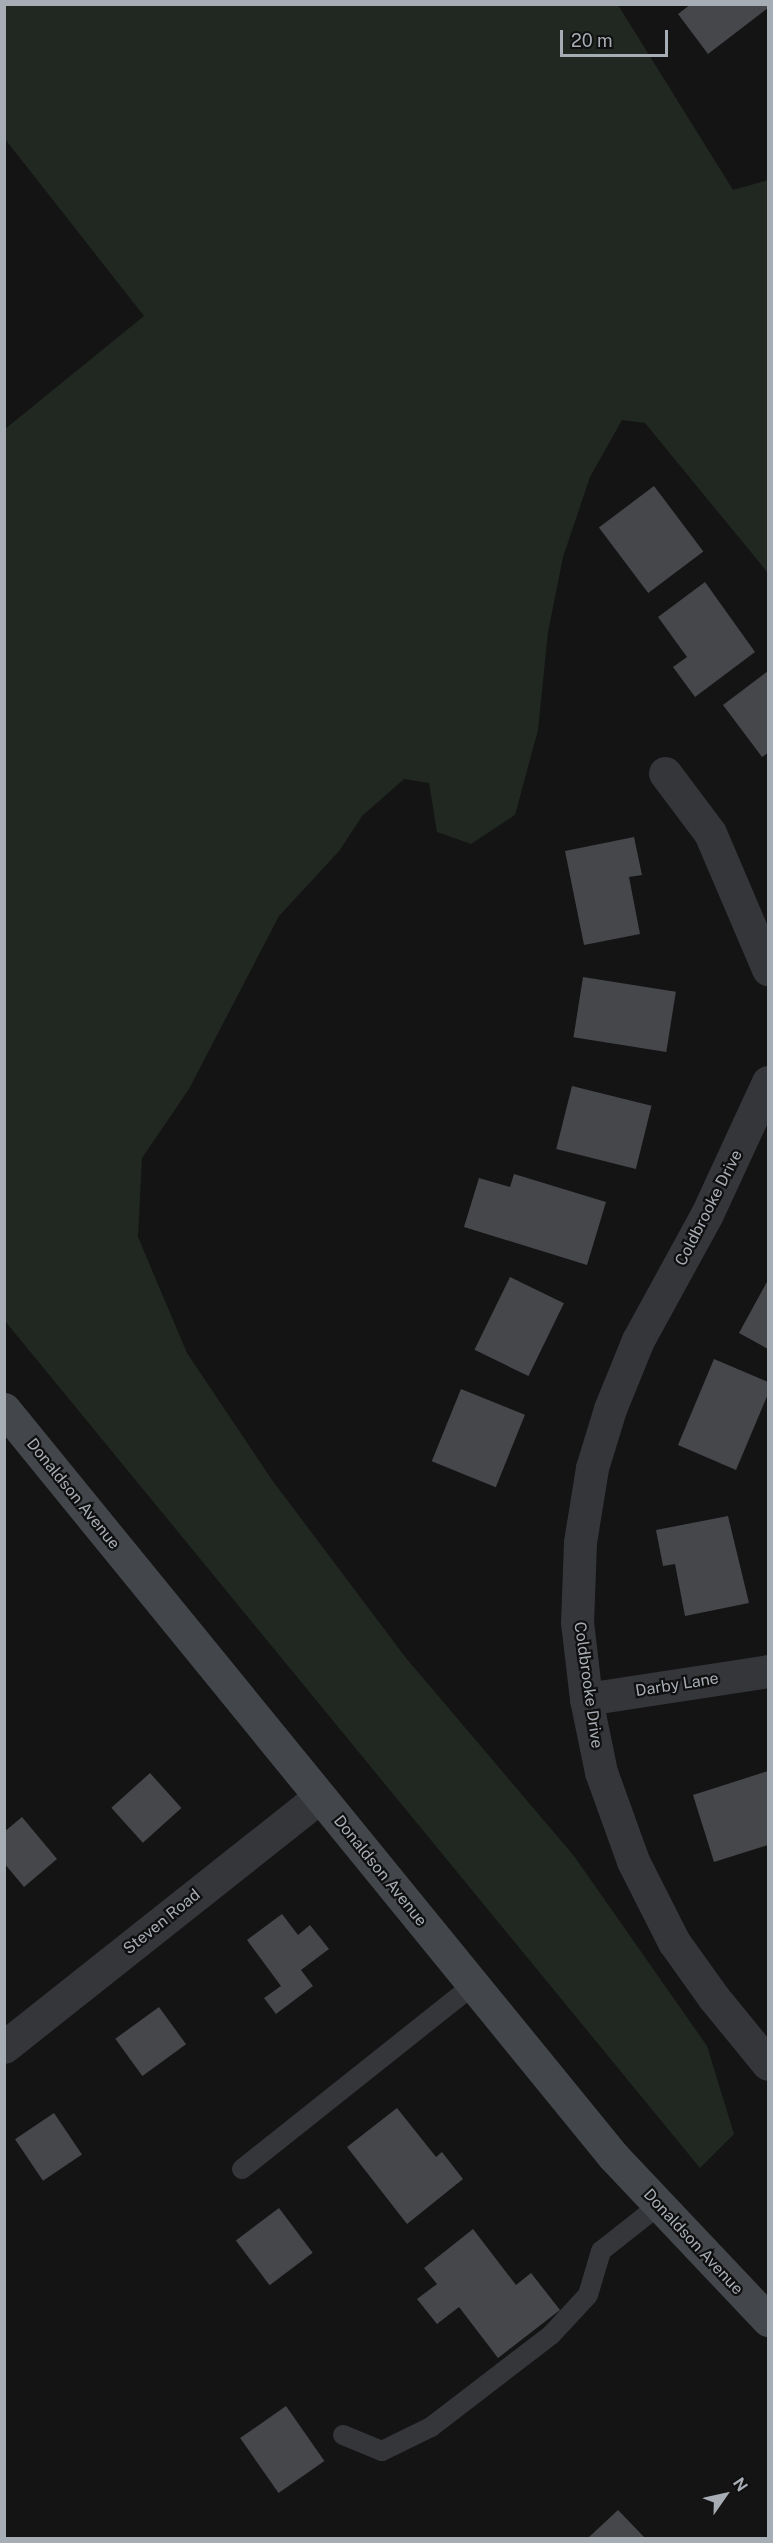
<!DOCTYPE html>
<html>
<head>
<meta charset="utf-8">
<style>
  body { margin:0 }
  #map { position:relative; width:773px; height:2543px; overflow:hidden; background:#141415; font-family:"Public Sans",sans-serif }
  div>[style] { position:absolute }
  .green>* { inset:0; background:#202821 }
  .building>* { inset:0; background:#46474a; transform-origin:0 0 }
  .lane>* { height:20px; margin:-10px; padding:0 10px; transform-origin:10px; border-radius:10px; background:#35363a }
  .street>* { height:33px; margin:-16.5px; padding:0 16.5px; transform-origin:16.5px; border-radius:16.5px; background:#35363a }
  .secondary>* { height:33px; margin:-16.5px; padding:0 16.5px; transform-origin:16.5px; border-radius:16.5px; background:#43464a }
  span { translate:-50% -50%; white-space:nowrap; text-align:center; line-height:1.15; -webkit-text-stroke:4.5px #0f0f10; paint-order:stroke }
  .street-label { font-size:16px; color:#a7adb4 }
  .frame { position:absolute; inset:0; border:6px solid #a7adb4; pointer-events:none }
  .north { position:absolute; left:695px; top:2465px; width:60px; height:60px; -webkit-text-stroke:4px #0f0f10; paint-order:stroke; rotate:56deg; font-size:16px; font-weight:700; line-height:24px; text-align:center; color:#a7adb4 }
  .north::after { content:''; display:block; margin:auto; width:21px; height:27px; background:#a7adb4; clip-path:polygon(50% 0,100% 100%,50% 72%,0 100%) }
  .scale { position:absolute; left:560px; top:30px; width:108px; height:27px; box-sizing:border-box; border:3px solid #a7adb4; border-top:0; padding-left:8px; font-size:18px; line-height:21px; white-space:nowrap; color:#a7adb4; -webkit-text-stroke:4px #0f0f10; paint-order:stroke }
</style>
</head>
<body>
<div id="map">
  <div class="green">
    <i style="clip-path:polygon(5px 4px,618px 5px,733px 190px,768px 180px,768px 573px,645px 423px,622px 420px,590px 477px,563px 557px,548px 632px,538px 730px,515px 815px,471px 844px,437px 832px,429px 783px,404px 779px,362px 816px,340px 850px,279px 916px,189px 1089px,142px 1158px,138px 1237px,187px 1353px,272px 1480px,406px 1658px,574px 1856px,707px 2046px,734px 2134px,700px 2168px,5px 1321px,5px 429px,144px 316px,5px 139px)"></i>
  </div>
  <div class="building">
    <i style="clip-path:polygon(691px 4px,768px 4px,768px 8px,708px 54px,678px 14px)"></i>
    <i style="left:654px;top:486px;width:82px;height:69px;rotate:53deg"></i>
    <i style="clip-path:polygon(705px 582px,755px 652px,695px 697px,673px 667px,687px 657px,658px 617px)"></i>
    <i style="clip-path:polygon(768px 671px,768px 753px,762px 757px,723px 705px)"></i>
    <i style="clip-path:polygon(634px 837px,642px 875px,629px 877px,640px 934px,584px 945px,565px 851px)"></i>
    <i style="left:583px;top:977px;width:94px;height:61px;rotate:9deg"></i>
    <i style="left:572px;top:1086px;width:82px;height:65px;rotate:14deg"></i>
    <i style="clip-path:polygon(514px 1174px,606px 1202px,587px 1265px,464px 1227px,479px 1178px,510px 1187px)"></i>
    <i style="left:510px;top:1277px;width:60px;height:81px;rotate:26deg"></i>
    <i style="clip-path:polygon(768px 1280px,768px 1349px,739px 1333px)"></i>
    <i style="clip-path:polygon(714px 1359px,768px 1382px,768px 1394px,736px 1470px,678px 1445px)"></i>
    <i style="left:461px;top:1389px;width:69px;height:78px;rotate:22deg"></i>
    <i style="clip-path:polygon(728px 1516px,749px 1603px,685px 1616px,675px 1564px,663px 1566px,656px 1530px)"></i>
    <i style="clip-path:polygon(768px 1771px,768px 1845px,714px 1862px,693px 1795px)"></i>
    <i style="left:150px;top:1773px;width:47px;height:52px;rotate:48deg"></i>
    <i style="clip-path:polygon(22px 1817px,57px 1859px,24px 1887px,4px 1863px,4px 1832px)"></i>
    <i style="clip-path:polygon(282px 1914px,298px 1935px,310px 1925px,329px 1949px,301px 1970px,313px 1986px,276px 2014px,264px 1998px,281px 1986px,247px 1940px)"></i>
    <i style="left:159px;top:2007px;width:46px;height:54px;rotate:54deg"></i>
    <i style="clip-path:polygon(397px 2108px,436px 2157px,442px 2152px,463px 2179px,407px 2224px,347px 2147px)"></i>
    <i style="left:54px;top:2113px;width:50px;height:47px;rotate:56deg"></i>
    <i style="left:279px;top:2208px;width:56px;height:54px;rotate:53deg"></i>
    <i style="clip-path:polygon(473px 2229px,516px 2285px,531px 2273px,560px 2310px,498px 2358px,459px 2307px,437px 2324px,417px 2299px,437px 2284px,424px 2268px)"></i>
    <i style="left:286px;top:2406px;width:67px;height:56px;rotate:55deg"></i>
    <i style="clip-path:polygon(618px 2510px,645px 2538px,588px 2538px)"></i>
  </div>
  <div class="lane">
    <i style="left:242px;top:2169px;width:295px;rotate:-38.5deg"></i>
    <i style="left:343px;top:2435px;width:42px;rotate:22.3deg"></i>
    <i style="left:382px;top:2451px;width:55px;rotate:-26.1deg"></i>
    <i style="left:431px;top:2427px;width:151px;rotate:-37.5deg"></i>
    <i style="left:551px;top:2335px;width:54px;rotate:-47.2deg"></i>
    <i style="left:588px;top:2295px;width:46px;rotate:-73.5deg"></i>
    <i style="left:601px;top:2251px;width:73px;rotate:-38.3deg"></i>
  </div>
  <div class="street">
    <i style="left:665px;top:773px;width:75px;rotate:53.1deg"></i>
    <i style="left:710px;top:833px;width:148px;rotate:66.9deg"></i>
    <i style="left:768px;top:1082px;width:145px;rotate:114.8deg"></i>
    <i style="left:707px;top:1214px;width:144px;rotate:118.7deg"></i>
    <i style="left:638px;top:1340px;width:74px;rotate:112.1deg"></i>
    <i style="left:610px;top:1409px;width:62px;rotate:107deg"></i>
    <i style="left:592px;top:1468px;width:75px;rotate:99.2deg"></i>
    <i style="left:580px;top:1542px;width:80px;rotate:92.1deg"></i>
    <i style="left:577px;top:1622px;width:78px;rotate:83.3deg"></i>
    <i style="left:586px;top:1699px;width:75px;rotate:78.4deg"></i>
    <i style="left:601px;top:1772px;width:95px;rotate:70.2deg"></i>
    <i style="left:633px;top:1861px;width:91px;rotate:63.2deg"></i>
    <i style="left:674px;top:1942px;width:69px;rotate:54.5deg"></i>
    <i style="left:714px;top:1998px;width:85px;rotate:50.7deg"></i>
    <i style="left:586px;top:1699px;width:184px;rotate:-8.7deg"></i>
    <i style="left:4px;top:2047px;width:402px;rotate:-38.4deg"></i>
  </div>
  <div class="secondary">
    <i style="left:4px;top:1409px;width:964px;rotate:50.81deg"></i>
    <i style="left:613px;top:2156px;width:226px;rotate:46.6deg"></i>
  </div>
  <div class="street-label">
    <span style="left:709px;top:1208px;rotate:-63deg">Coldbrooke Drive</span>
    <span style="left:73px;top:1494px;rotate:51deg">Donaldson Avenue</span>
    <span style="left:588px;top:1685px;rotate:82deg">Coldbrooke Drive</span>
    <span style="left:677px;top:1685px;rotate:-9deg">Darby Lane</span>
    <span style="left:380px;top:1871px;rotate:51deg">Donaldson Avenue</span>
    <span style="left:162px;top:1922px;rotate:-39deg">Steven Road</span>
    <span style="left:693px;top:2242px;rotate:47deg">Donaldson Avenue</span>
  </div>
  <div class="frame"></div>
  <div class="north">N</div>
  <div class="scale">20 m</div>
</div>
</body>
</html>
